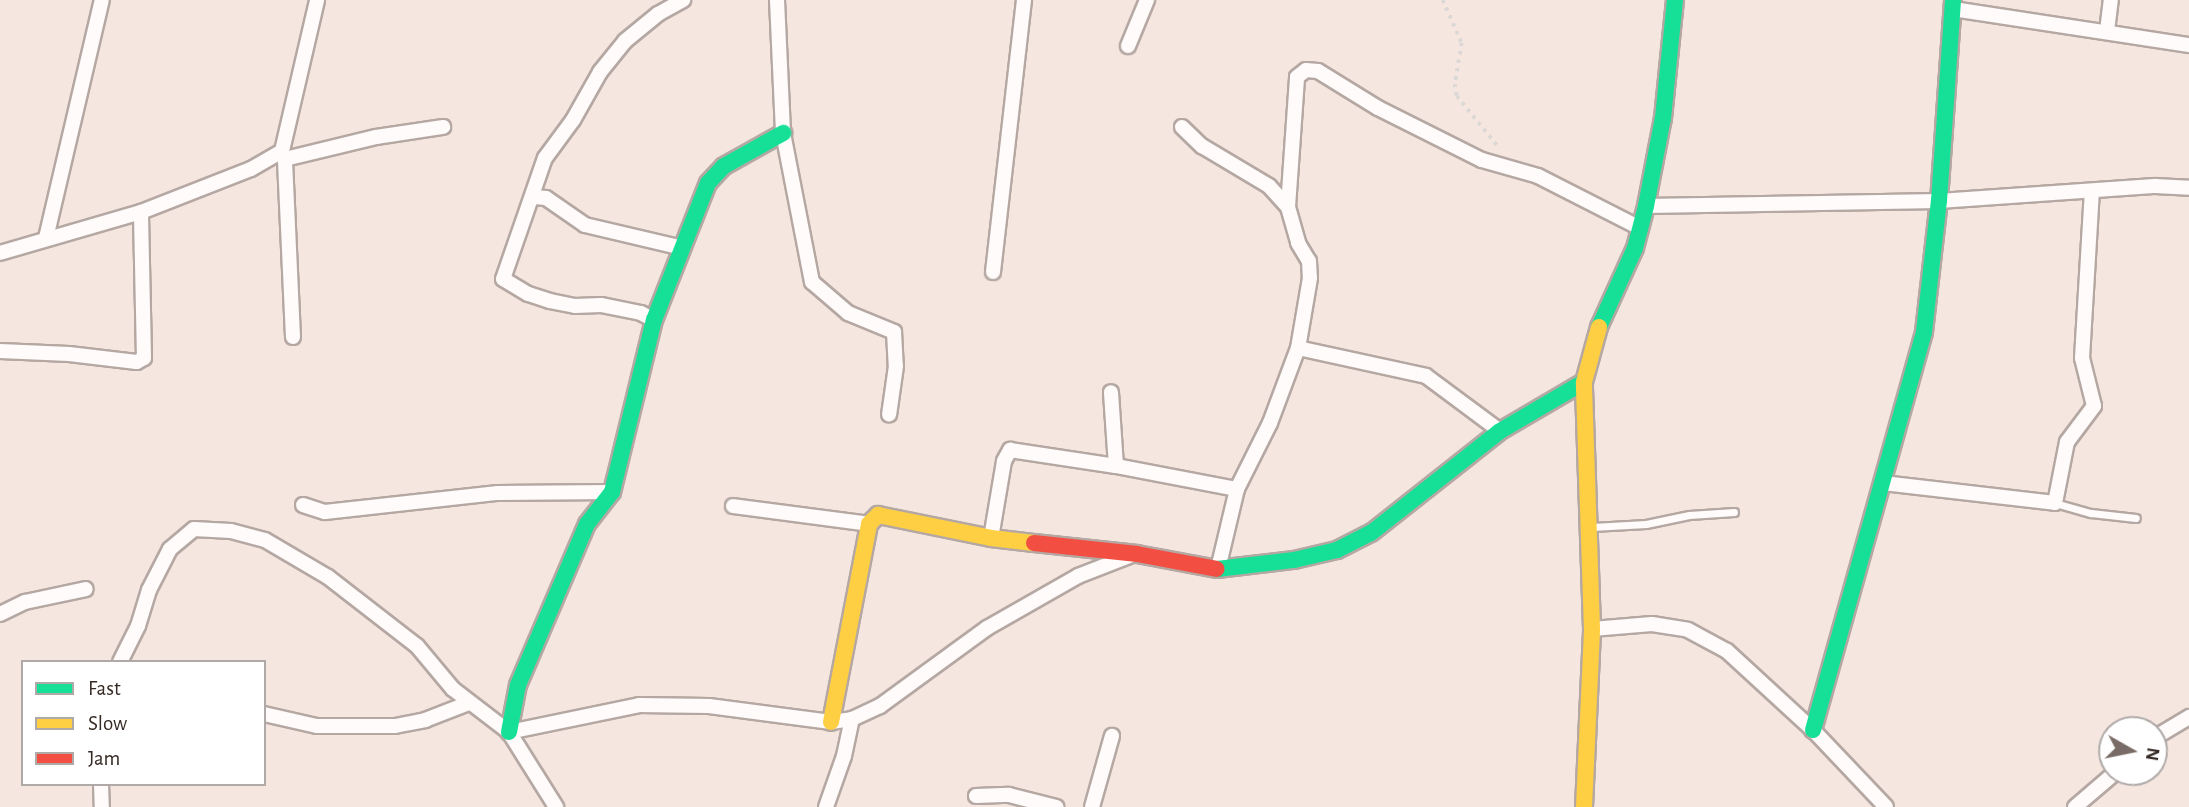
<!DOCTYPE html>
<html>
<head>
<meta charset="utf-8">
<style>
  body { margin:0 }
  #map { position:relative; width:2189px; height:807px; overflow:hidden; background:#f6e6e0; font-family:"Alegreya Sans",sans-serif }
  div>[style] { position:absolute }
  .path>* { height:3.5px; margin-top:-1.75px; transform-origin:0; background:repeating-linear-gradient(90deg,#dcd8d6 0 3.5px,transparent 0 8.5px) }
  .roads { filter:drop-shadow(2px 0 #b5a8a3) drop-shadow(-2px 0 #b5a8a3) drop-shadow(0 2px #b5a8a3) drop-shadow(0 -2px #b5a8a3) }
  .lane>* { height:7px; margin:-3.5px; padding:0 3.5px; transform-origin:3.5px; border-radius:3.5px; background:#fefbfa }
  .street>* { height:14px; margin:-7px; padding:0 7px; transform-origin:7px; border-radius:7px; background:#fefbfa }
  .fast>* { height:16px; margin:-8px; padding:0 8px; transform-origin:8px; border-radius:8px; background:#16e098 }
  .slow>* { height:16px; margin:-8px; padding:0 8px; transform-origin:8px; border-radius:8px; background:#ffcf43 }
  .jam>* { height:16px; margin:-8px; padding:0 8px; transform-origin:8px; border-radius:8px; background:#f24e42 }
  span { translate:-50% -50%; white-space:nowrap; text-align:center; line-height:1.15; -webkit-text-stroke:5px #fff; paint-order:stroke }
  .legend { position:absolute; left:21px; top:660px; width:245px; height:126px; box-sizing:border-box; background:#fff; border:2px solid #afaaa8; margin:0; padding:9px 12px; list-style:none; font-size:21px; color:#362a25 }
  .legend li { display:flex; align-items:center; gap:14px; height:35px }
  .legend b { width:35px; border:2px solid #afaaa8 }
  .north { position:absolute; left:2098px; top:716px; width:70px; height:70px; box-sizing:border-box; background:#fff; border:2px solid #afaaa8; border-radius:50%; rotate:99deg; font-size:19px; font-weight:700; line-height:28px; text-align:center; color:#362a25 }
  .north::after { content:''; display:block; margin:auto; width:24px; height:32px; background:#796c66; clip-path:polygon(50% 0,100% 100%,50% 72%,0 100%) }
</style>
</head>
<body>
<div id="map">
  <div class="path">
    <i style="left:1443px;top:0;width:47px;rotate:66.2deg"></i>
    <i style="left:1462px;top:43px;width:42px;rotate:99.7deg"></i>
    <i style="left:1455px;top:84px;width:12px;rotate:81deg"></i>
    <i style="left:1457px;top:96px;width:68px;rotate:50.9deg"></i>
  </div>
  <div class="roads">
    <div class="lane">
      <i style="left:2055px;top:503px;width:37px;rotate:16deg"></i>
      <i style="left:2091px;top:513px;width:45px;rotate:6.3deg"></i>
      <i style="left:1592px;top:527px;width:54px;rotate:-3.2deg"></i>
      <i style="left:1646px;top:524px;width:44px;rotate:-11.8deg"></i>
      <i style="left:1689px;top:515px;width:45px;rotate:-3.8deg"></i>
    </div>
    <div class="street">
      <i style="left:777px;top:0;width:133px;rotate:87.4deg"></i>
      <i style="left:783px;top:133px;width:152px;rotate:79deg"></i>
      <i style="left:812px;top:282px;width:48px;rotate:40.7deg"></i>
      <i style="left:848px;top:313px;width:50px;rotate:22.4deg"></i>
      <i style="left:894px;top:332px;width:34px;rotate:87deg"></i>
      <i style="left:896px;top:366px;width:49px;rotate:98.1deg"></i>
      <i style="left:1953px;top:9px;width:239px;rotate:8.7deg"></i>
      <i style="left:2107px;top:31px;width:31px;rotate:-83deg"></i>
      <i style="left:1128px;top:46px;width:50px;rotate:-67.6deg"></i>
      <i style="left:1182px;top:127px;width:28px;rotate:44deg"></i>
      <i style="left:1202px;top:146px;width:78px;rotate:30.8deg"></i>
      <i style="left:1269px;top:186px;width:28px;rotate:48deg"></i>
      <i style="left:1288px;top:207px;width:37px;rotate:74deg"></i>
      <i style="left:1298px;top:243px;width:21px;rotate:59deg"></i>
      <i style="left:1309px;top:261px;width:17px;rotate:87deg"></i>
      <i style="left:1310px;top:278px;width:71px;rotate:99.7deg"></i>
      <i style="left:1298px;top:348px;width:80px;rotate:110.5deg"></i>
      <i style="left:1270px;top:423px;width:74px;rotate:116.6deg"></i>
      <i style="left:1237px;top:489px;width:82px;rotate:103.4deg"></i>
      <i style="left:534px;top:197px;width:12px;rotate:5deg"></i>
      <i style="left:546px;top:198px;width:47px;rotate:34.7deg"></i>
      <i style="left:585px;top:225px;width:101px;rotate:13.2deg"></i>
      <i style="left:1646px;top:206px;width:293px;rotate:-1deg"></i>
      <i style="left:1939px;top:201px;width:217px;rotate:-4deg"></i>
      <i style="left:2155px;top:186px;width:34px;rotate:3deg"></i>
      <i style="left:1288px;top:207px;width:130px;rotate:-86deg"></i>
      <i style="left:1297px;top:77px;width:11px;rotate:-38deg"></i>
      <i style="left:1306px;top:70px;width:12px;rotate:5deg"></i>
      <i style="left:1318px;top:71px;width:70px;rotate:31.7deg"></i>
      <i style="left:1378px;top:108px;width:116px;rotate:26.6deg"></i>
      <i style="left:1482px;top:160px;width:58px;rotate:15.9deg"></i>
      <i style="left:1538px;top:176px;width:114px;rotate:27deg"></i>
      <i style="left:46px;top:238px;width:244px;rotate:-76.8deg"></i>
      <i style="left:0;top:253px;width:147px;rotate:-16.2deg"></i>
      <i style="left:141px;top:212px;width:118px;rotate:-21.4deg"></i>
      <i style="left:251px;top:169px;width:36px;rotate:-30deg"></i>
      <i style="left:282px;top:151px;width:155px;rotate:-76.9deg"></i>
      <i style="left:993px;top:272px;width:274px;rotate:-83.5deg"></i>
      <i style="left:654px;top:320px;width:15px;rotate:-152deg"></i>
      <i style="left:641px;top:313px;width:41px;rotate:-168.7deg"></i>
      <i style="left:601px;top:305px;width:26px;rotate:178deg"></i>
      <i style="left:575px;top:306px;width:25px;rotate:-169deg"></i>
      <i style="left:550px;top:301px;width:23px;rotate:-162deg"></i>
      <i style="left:528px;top:294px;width:29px;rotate:-149deg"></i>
      <i style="left:503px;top:279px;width:128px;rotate:-70.9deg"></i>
      <i style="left:545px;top:158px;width:47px;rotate:-53.6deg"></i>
      <i style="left:573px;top:120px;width:55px;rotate:-60.6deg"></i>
      <i style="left:600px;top:72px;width:40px;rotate:-51deg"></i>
      <i style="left:625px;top:41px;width:43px;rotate:-39.3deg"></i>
      <i style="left:658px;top:14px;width:29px;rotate:-29deg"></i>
      <i style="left:293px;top:337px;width:178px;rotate:-92.6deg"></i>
      <i style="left:285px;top:159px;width:94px;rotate:-13.6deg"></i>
      <i style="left:376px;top:137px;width:68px;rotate:-8.5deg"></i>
      <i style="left:1298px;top:348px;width:131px;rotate:12.3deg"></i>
      <i style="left:1426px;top:376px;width:92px;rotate:36.6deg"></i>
      <i style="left:0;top:351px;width:69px;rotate:2.5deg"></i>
      <i style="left:69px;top:354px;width:68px;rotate:6.7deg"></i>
      <i style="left:137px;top:362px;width:8px;rotate:-30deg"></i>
      <i style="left:144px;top:358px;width:146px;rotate:-91.2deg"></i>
      <i style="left:1116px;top:466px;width:123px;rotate:10.8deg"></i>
      <i style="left:1883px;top:483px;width:173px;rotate:6.6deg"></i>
      <i style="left:2055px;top:503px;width:62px;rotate:-78.9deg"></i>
      <i style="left:2067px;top:442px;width:45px;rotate:-53.1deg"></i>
      <i style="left:2094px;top:406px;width:49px;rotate:-104deg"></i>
      <i style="left:2082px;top:358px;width:166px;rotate:-86.6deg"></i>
      <i style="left:303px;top:505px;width:23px;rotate:18deg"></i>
      <i style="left:325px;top:512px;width:174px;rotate:-6.3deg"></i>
      <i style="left:498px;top:493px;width:114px;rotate:-0.5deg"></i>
      <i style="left:733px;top:506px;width:137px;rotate:7.5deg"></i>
      <i style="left:991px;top:538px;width:78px;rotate:-80.4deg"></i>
      <i style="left:1004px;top:461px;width:13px;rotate:-61deg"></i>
      <i style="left:1010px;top:450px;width:107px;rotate:8.6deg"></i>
      <i style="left:1116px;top:466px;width:74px;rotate:-93.9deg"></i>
      <i style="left:0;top:614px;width:28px;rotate:-26deg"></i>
      <i style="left:25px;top:602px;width:62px;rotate:-12deg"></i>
      <i style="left:1592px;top:629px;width:60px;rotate:-4.8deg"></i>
      <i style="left:1652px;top:624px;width:36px;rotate:9deg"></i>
      <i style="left:1688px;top:630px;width:44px;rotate:28.3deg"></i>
      <i style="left:1727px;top:651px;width:117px;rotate:42.6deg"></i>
      <i style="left:1813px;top:730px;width:106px;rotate:46.5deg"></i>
      <i style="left:120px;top:662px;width:40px;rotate:-63.4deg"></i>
      <i style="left:138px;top:626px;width:38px;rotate:-73deg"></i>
      <i style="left:149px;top:590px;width:46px;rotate:-62.9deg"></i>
      <i style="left:170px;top:549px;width:31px;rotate:-40deg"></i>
      <i style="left:194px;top:529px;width:37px;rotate:3deg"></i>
      <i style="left:231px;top:531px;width:35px;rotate:15deg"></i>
      <i style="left:265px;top:540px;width:73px;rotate:30.4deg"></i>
      <i style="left:328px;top:577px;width:113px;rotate:37.8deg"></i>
      <i style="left:417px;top:646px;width:56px;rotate:50.1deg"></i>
      <i style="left:453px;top:689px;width:71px;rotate:37.5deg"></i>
      <i style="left:509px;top:732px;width:89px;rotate:57.9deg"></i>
      <i style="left:264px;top:714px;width:54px;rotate:12.8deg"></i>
      <i style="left:317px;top:726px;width:78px"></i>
      <i style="left:395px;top:726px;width:31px;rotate:-11deg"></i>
      <i style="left:425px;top:720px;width:47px;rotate:-21.1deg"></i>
      <i style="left:509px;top:732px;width:133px;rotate:-11.7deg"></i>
      <i style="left:639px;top:705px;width:70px;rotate:0.8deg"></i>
      <i style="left:709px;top:706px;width:123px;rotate:7.5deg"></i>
      <i style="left:831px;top:722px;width:21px;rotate:-8deg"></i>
      <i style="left:852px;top:719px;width:31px;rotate:-25deg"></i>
      <i style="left:880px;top:706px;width:132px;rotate:-36.1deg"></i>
      <i style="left:987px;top:628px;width:105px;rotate:-29.7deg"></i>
      <i style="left:1078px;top:576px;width:58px;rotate:-21.3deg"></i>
      <i style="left:2154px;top:738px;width:41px;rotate:-31deg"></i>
      <i style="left:101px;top:784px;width:23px;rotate:88deg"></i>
      <i style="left:976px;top:796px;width:33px;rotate:-2deg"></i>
      <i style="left:1009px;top:795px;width:49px;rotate:14.3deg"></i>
      <i style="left:826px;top:807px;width:54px;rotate:-70.6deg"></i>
      <i style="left:844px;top:756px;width:38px;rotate:-78deg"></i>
      <i style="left:1092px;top:807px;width:74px;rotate:-74.3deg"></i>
      <i style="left:2075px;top:807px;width:54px;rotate:-40.5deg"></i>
    </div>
    <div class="fast">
      <i style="left:1599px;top:327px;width:87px;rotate:-65.5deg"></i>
      <i style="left:1635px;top:248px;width:43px;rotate:-75.3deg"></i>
      <i style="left:1646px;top:206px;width:90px;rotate:-79.1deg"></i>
      <i style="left:1663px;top:118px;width:119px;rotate:-84.2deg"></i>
      <i style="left:1217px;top:569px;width:78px;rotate:-6.7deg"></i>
      <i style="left:1294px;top:560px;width:44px;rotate:-13.1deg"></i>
      <i style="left:1337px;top:550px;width:38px;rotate:-27deg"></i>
      <i style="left:1371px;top:533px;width:164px;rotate:-38.3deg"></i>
      <i style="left:1500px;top:431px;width:97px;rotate:-30.3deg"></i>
      <i style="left:1813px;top:730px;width:413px;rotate:-74.4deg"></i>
      <i style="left:1924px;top:332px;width:132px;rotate:-83.5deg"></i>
      <i style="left:1939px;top:201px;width:201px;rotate:-86deg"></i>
      <i style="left:509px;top:732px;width:48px;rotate:-79.2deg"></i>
      <i style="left:518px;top:685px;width:175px;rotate:-66.8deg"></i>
      <i style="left:587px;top:524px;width:41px;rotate:-52deg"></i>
      <i style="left:612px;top:492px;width:177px;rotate:-76.3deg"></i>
      <i style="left:654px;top:320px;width:147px;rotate:-68.5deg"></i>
      <i style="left:708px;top:183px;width:23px;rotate:-47deg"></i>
      <i style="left:724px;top:166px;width:68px;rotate:-29.2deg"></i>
    </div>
    <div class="slow">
      <i style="left:831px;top:722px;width:202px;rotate:-79.1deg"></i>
      <i style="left:869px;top:524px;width:13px;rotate:-45deg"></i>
      <i style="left:878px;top:515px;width:115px;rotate:11.5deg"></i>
      <i style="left:991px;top:538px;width:43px;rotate:6.6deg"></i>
      <i style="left:1584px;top:807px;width:178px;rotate:-87.4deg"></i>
      <i style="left:1592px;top:629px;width:247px;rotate:-91.9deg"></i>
      <i style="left:1584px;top:382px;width:57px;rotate:-74.7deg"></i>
    </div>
    <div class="jam">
      <i style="left:1034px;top:543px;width:104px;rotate:6.1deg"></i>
      <i style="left:1137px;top:554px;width:81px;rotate:10.6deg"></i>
    </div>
  </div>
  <ul class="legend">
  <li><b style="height:9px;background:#16e098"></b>Fast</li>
  <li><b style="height:9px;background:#ffcf43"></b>Slow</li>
  <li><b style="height:9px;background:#f24e42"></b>Jam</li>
  </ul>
  <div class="north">N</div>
</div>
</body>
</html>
